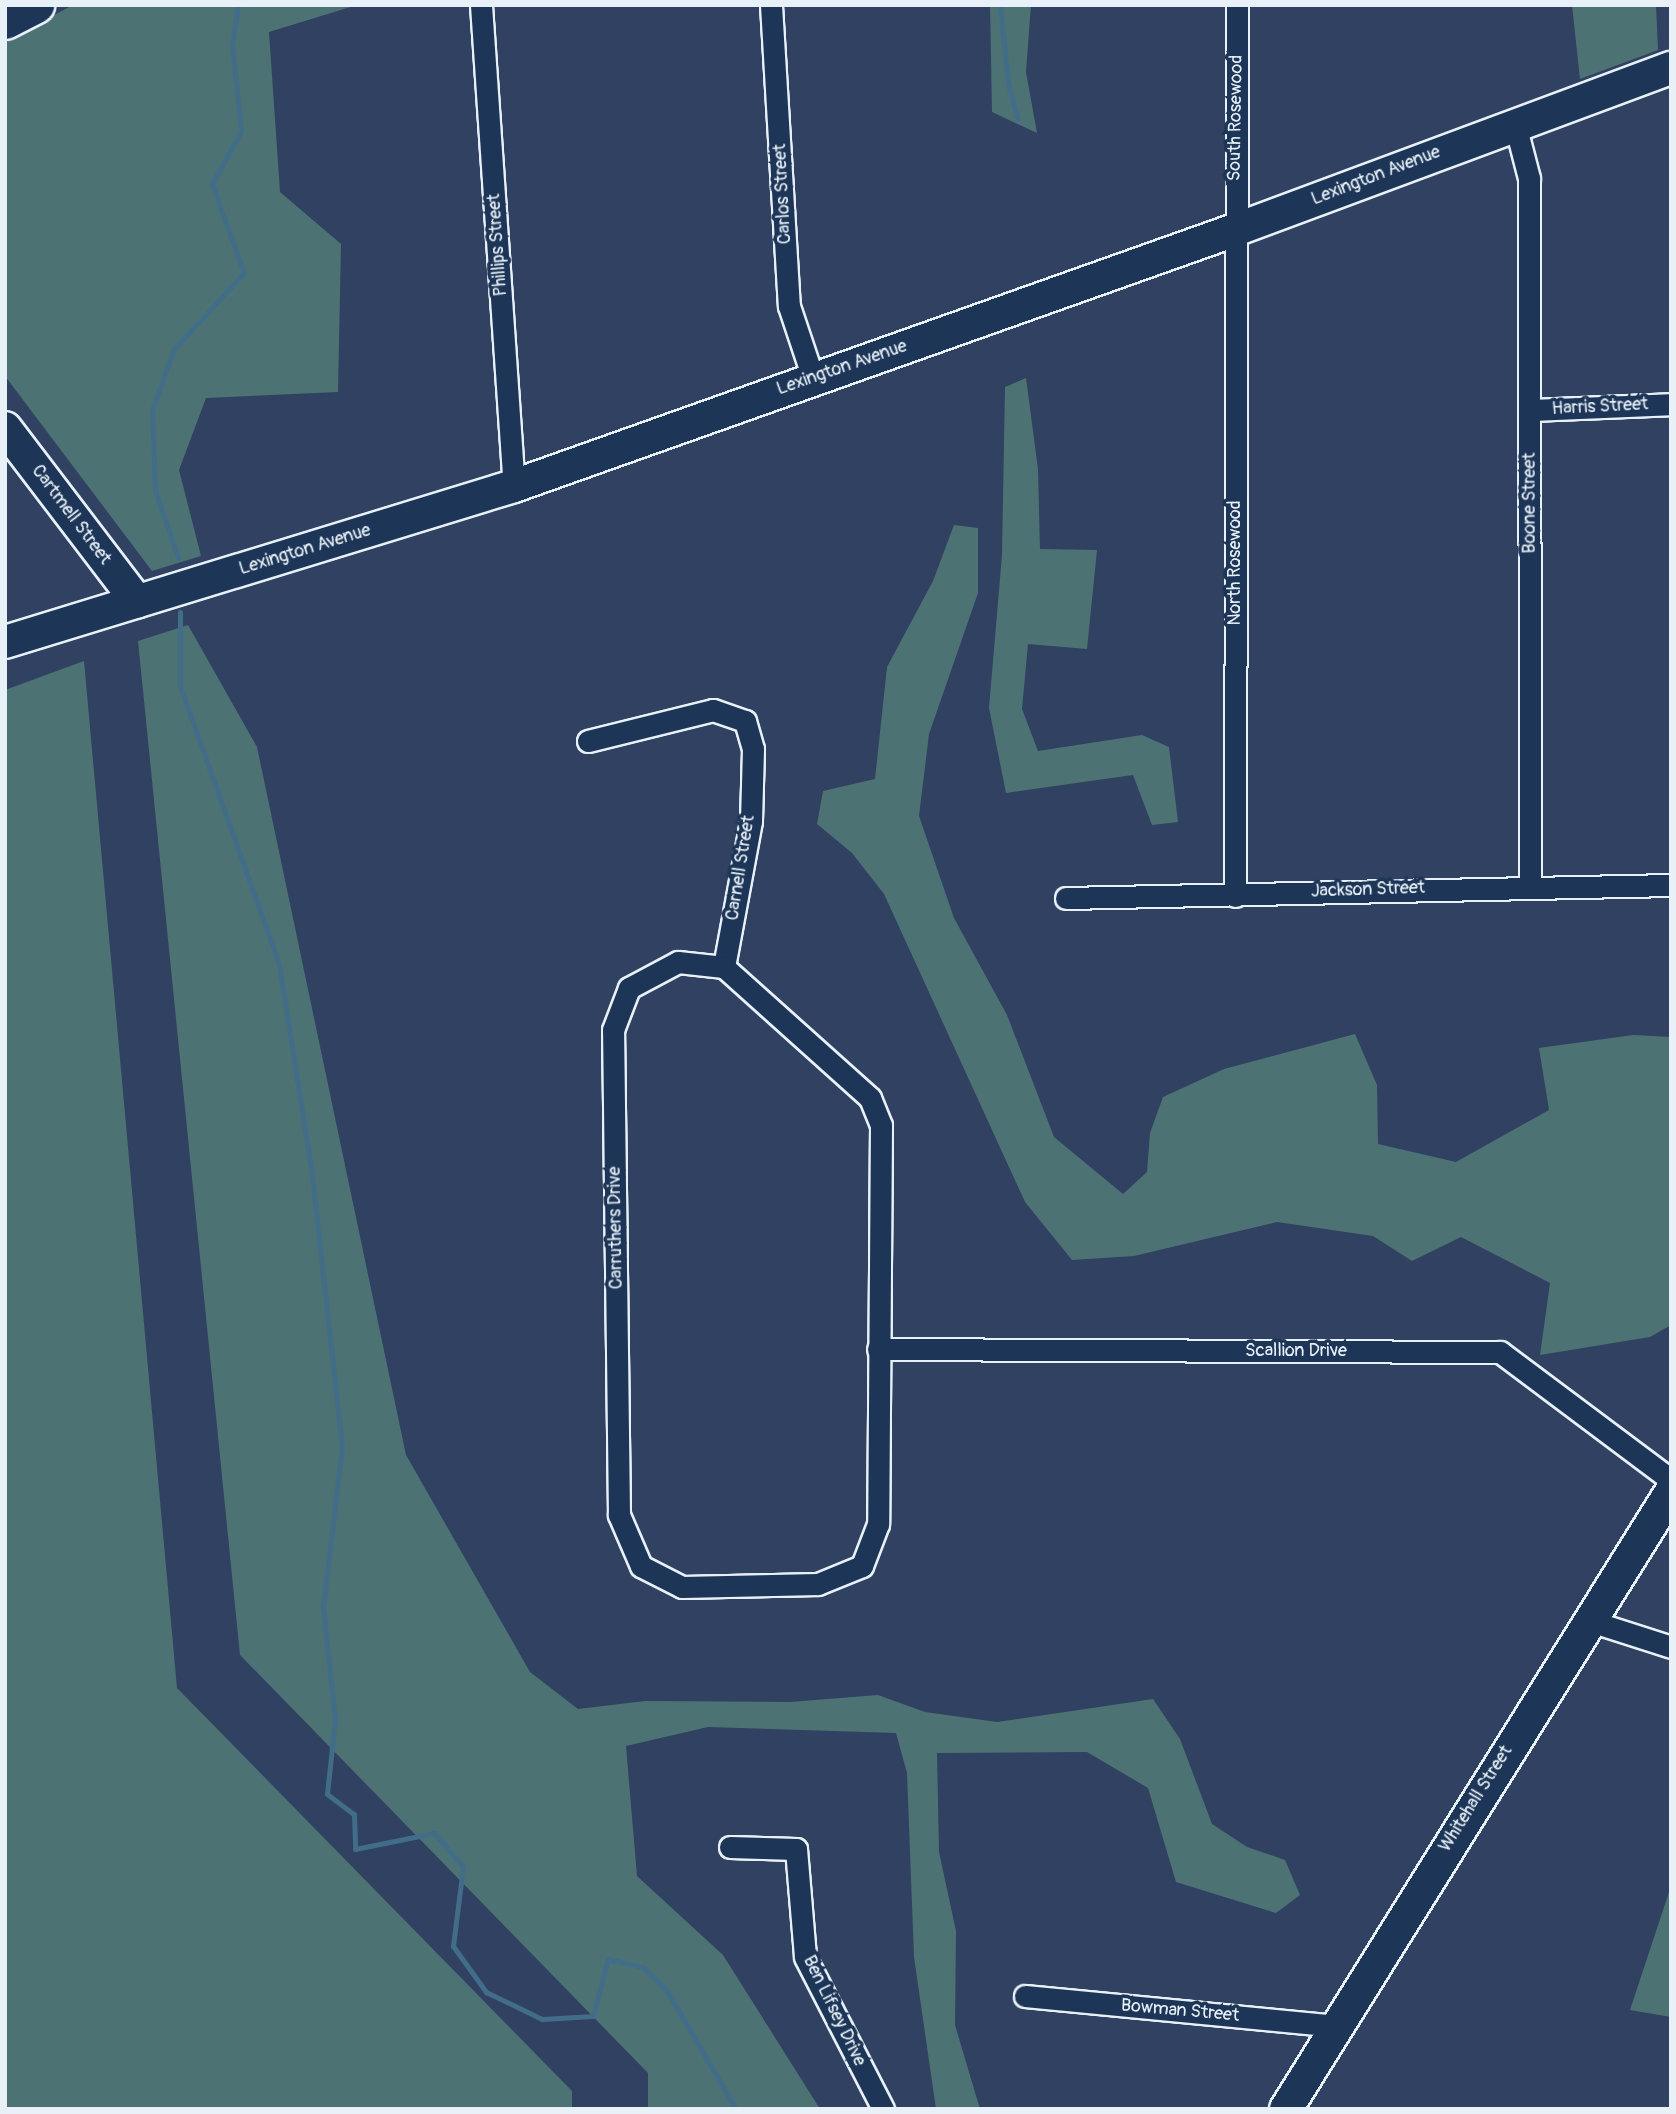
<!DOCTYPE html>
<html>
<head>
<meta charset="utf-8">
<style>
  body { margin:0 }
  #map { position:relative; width:1676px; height:2114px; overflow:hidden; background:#304162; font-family:Pangolin,sans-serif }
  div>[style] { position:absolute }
  .green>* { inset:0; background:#4d7274 }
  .stream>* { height:5px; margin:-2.5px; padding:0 2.5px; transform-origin:2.5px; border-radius:2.5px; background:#426d89 }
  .roads { filter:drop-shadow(2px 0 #e8f1f8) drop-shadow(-2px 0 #e8f1f8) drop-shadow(0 2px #e8f1f8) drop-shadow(0 -2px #e8f1f8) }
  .street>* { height:21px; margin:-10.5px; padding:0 10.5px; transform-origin:10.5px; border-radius:10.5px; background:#1d3557 }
  .secondary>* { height:32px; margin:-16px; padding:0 16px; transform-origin:16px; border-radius:16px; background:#1d3557 }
  .highway>* { height:38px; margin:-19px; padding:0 19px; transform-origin:19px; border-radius:19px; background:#1d3557 }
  span { translate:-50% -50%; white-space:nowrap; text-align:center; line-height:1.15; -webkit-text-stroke:7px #1d3557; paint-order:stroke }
  .street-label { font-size:18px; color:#e8f1f8 }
  .frame { position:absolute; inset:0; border:7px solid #e8f1f8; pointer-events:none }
</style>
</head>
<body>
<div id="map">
  <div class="green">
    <i style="clip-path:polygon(73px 5px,357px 5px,269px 32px,280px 192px,341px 244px,338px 392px,206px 398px,179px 470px,201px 556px,152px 571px,5px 376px,5px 41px)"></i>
    <i style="clip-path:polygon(990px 5px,1031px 5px,1026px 72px,1037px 133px,992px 112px)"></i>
    <i style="clip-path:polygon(1572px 5px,1656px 5px,1658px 50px,1580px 79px)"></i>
    <i style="clip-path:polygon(1026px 378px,1038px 469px,1040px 549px,1097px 550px,1087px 649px,1028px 644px,1022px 709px,1038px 751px,1142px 735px,1169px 747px,1178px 822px,1152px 825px,1133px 775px,1006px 793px,989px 708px,1002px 555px,1005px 387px)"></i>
    <i style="clip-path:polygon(954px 525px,978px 528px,978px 593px,929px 734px,919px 816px,954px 918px,1007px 1015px,1054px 1137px,1123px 1194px,1147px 1172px,1150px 1133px,1163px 1097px,1224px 1069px,1355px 1034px,1377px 1085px,1378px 1144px,1456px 1162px,1549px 1110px,1539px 1048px,1633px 1035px,1671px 1037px,1671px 1325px,1650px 1337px,1540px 1355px,1550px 1283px,1461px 1237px,1412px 1261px,1373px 1236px,1277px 1222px,1134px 1256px,1072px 1260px,1025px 1202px,884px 894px,852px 853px,817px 824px,823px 791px,875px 779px,887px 667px,933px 581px)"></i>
    <i style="clip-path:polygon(188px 625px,257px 747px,406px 1455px,530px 1672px,578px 1709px,645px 1701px,790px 1702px,878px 1695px,925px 1712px,997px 1722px,1153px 1699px,1180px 1739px,1212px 1824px,1247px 1847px,1285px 1860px,1300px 1895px,1276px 1913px,1176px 1882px,1148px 1788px,1087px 1752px,937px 1753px,939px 1852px,956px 1931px,955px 2025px,980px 2109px,936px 2109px,914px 1957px,907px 1773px,896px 1733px,708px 1727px,626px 1746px,637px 1876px,723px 1955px,820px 2109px,648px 2109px,648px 2073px,240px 1655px,138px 641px)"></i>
    <i style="clip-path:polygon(84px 661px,177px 1688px,572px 2091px,572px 2109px,5px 2109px,5px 690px)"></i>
    <i style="clip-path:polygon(1671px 1886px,1671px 2017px,1630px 2010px)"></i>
  </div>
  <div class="stream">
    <i style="left:1000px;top:5px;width:79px;rotate:84.2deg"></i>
    <i style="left:1008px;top:84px;width:36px;rotate:74deg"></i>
    <i style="left:178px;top:558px;width:72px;rotate:-108.7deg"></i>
    <i style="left:155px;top:490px;width:80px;rotate:-92.1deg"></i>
    <i style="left:152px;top:410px;width:65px;rotate:-70.2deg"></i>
    <i style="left:174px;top:349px;width:103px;rotate:-47.4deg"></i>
    <i style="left:244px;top:273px;width:95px;rotate:-109.8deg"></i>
    <i style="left:212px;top:184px;width:60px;rotate:-61.3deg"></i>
    <i style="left:241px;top:131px;width:86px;rotate:-96deg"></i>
    <i style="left:232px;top:45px;width:40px;rotate:-81.5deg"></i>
    <i style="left:180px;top:612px;width:74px;rotate:90deg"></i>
    <i style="left:180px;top:686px;width:295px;rotate:70.4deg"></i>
    <i style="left:279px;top:964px;width:214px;rotate:81.1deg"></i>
    <i style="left:312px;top:1175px;width:274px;rotate:83.7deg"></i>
    <i style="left:342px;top:1447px;width:161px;rotate:96.8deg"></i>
    <i style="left:323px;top:1607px;width:114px;rotate:83.9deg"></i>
    <i style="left:335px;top:1720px;width:74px;rotate:96.2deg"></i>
    <i style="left:327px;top:1794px;width:34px;rotate:37deg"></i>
    <i style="left:354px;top:1814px;width:35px;rotate:88deg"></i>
    <i style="left:355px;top:1849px;width:81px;rotate:-11.4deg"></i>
    <i style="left:434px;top:1833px;width:44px;rotate:48.7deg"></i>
    <i style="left:463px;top:1866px;width:81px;rotate:97.1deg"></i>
    <i style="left:453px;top:1946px;width:57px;rotate:54.3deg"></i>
    <i style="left:486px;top:1992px;width:62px;rotate:25.7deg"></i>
    <i style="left:542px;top:2019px;width:51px;rotate:-3.4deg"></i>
    <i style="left:593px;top:2016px;width:59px;rotate:-75.3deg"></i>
    <i style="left:608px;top:1959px;width:36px;rotate:13deg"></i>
    <i style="left:643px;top:1967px;width:34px;rotate:45deg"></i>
    <i style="left:667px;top:1991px;width:137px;rotate:59.7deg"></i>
  </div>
  <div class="roads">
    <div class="street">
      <i style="left:481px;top:5px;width:482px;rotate:86.1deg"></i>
      <i style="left:771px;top:5px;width:302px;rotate:86.6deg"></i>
      <i style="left:789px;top:306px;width:76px;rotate:71.6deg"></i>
      <i style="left:1515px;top:124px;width:56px;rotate:75.5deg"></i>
      <i style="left:1529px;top:178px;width:706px;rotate:89.92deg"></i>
      <i style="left:1530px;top:410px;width:141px;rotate:-2.4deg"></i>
      <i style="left:588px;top:741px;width:129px;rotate:-13.9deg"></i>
      <i style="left:713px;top:710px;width:34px;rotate:19deg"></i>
      <i style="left:745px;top:721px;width:29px;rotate:74deg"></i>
      <i style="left:753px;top:749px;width:72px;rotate:91.6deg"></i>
      <i style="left:751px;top:821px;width:148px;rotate:100.5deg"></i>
      <i style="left:1235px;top:896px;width:891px;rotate:-89.87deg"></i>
      <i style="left:1066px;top:898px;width:605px;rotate:-1.23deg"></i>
      <i style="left:678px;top:962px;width:46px;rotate:6.2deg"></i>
      <i style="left:724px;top:967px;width:196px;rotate:41.9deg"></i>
      <i style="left:870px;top:1098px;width:29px;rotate:68deg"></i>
      <i style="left:881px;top:1125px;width:399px;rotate:90.4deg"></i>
      <i style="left:878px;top:1524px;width:45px;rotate:110.9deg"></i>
      <i style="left:862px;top:1566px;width:48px;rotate:157.8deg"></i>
      <i style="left:818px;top:1584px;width:136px;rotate:178.7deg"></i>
      <i style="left:682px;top:1587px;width:46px;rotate:-152.9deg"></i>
      <i style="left:641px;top:1566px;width:56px;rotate:-113.3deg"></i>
      <i style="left:619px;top:1515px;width:485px;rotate:-90.7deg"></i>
      <i style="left:613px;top:1030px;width:45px;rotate:-69.1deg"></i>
      <i style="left:629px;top:988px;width:55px;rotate:-28deg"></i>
      <i style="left:878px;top:1349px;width:622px;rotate:0.28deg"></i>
      <i style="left:1500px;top:1352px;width:214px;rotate:36.8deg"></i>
      <i style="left:1587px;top:1620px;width:88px;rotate:17.8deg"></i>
      <i style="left:730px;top:1847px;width:66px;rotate:1.7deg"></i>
      <i style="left:796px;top:1849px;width:108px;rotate:85.2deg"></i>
      <i style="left:805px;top:1957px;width:171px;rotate:62.8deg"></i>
      <i style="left:1025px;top:1996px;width:311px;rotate:5.5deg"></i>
    </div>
    <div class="secondary">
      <i style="left:5px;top:428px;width:218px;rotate:52.7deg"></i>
      <i style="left:5px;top:642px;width:532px;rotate:-17.04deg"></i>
      <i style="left:514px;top:486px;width:765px;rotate:-19.55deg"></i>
      <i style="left:1235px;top:230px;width:465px;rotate:-20.4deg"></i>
      <i style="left:1286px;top:2109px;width:727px;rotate:-58.04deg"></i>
    </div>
    <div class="highway">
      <i style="left:5px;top:20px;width:34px;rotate:-27deg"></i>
    </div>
  </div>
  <div class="street-label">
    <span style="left:1236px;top:118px;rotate:-89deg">South Rosewood</span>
    <span style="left:1376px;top:176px;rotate:-21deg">Lexington Avenue</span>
    <span style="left:783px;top:194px;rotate:-93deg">Carlos Street</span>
    <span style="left:498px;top:245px;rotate:-94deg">Phillips Street</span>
    <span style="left:842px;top:368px;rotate:-19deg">Lexington Avenue</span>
    <span style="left:1600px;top:407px;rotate:-3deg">Harris Street</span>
    <span style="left:1530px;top:503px;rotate:-90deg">Boone Street</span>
    <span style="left:71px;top:515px;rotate:53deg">Cartmell Street</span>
    <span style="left:305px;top:550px;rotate:-17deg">Lexington Avenue</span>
    <span style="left:1235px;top:563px;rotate:-90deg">North Rosewood</span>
    <span style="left:741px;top:868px;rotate:-81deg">Carnell Street</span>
    <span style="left:1368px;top:890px;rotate:-2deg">Jackson Street</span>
    <span style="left:616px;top:1228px;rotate:-91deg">Carruthers Drive</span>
    <span style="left:1296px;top:1351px">Scallion Drive</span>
    <span style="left:1476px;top:1799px;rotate:-58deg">Whitehall Street</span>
    <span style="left:834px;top:2011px;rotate:64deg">Ben Lifsey Drive</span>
    <span style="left:1180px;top:2011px;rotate:5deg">Bowman Street</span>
  </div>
  <div class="frame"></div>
</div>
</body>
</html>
